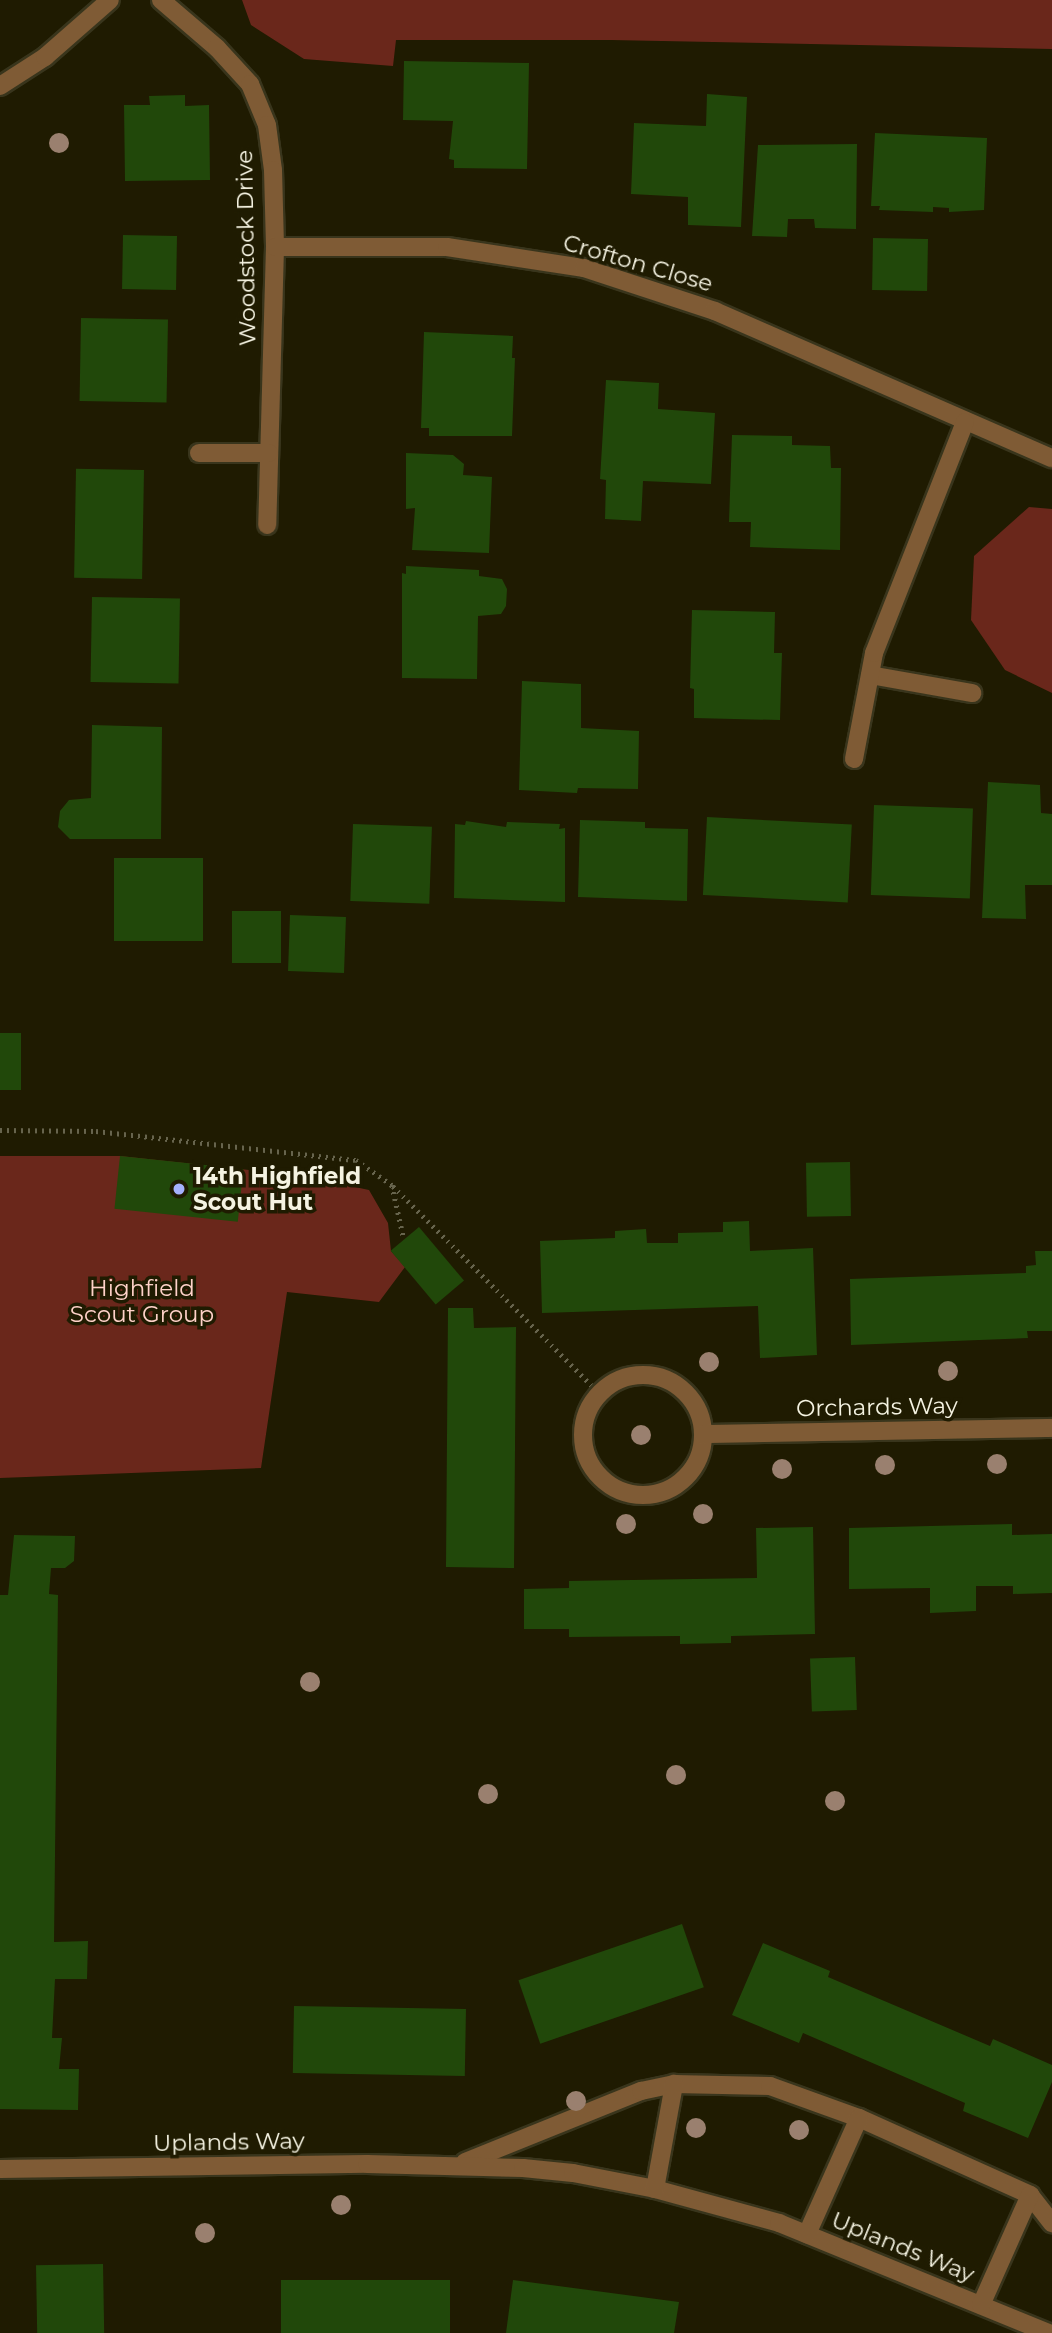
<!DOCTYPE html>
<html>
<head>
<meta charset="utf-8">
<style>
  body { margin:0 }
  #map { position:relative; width:1052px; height:2333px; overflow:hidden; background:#1f1b01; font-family:Montserrat,sans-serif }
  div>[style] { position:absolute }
  .forest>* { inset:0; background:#6a271b }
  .building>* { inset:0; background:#21480a; transform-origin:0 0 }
  .path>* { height:4.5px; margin-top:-2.25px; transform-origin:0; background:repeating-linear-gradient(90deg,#67644d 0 2px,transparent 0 7px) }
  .roads { filter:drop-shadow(2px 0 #39351c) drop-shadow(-2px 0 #39351c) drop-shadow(0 2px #39351c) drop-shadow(0 -2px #39351c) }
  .minor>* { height:18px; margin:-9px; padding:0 9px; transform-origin:9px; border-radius:9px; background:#7f5b35 }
  .minor>.ring { margin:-9px; padding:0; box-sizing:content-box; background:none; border:18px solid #7f5b35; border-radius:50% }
  .trees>* { width:20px; height:20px; margin:-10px; border-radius:50%; background:#9a806f }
  .dots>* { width:19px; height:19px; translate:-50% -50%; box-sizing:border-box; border:4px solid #1f1b01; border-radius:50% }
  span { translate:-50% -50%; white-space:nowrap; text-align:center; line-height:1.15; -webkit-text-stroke:7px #1f1b01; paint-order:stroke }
  .street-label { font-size:23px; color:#f5f3e2 }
  .poi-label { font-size:23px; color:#f5f3e2; font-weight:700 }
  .left { translate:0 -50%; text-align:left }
  .park-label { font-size:23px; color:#ffd2c9 }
</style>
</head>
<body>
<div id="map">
  <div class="forest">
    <i style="clip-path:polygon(242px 0,1052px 0,1052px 49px,611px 40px,396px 40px,393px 66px,304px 59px,251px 25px)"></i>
    <i style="clip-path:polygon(1029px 507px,1052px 509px,1052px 693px,1005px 670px,971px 620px,974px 556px)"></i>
    <i style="clip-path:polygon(0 1156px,120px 1156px,303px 1176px,369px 1190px,388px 1223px,391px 1251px,405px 1267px,379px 1302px,287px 1292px,261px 1468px,0 1478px)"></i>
  </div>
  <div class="building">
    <i style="clip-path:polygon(404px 61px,529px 63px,527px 169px,454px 168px,454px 160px,449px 159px,453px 121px,403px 120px)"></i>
    <i style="clip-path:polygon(707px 94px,747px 97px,741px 227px,688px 225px,688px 197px,631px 194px,634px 123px,706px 126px)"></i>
    <i style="clip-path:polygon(185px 95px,185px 106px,209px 105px,210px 180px,125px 181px,124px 105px,150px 105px,149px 96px)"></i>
    <i style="clip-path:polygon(875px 133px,987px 138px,984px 210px,949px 212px,949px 208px,933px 207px,933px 212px,879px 210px,880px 206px,871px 206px)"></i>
    <i style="clip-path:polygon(857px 144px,856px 229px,815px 228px,814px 219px,788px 219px,787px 237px,752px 236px,758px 145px)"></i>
    <i style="left:123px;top:235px;width:54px;height:54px;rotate:1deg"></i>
    <i style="left:873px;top:238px;width:55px;height:52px;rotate:1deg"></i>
    <i style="left:81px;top:318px;width:87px;height:83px;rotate:1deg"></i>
    <i style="clip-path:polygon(424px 332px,513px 336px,512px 358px,515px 358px,512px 436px,429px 436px,429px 428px,421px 428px)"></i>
    <i style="clip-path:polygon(606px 380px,659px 383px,658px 409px,715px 413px,711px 484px,643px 481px,641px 521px,605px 519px,606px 480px,600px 479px)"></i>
    <i style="clip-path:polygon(732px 435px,792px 436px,792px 445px,830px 446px,831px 468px,841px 468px,840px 550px,750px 547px,751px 522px,729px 522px)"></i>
    <i style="clip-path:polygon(406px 453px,453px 455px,464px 464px,463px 475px,492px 477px,489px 553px,412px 550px,415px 508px,406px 509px)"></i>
    <i style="left:144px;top:470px;width:109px;height:68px;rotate:91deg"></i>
    <i style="clip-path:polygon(406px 566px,479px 570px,479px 576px,502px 579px,507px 589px,506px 606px,501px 614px,478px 616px,477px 679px,402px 678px,402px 573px,406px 574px)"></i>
    <i style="left:92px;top:597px;width:88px;height:85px;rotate:1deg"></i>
    <i style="clip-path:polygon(692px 610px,775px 612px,774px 653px,782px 653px,780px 720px,694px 718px,694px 689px,690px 688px)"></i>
    <i style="clip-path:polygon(522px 681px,581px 684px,581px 728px,639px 731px,638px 789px,578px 788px,577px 793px,519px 790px)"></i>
    <i style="clip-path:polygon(92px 725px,162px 727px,161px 839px,70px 839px,58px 827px,60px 811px,69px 800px,91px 798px)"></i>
    <i style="clip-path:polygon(988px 782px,1040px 785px,1041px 813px,1052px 814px,1052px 885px,1025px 885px,1026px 919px,982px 918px)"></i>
    <i style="left:874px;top:805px;width:99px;height:90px;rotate:2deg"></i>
    <i style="left:707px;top:817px;width:145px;height:78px;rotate:3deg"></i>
    <i style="clip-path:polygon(580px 820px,645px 822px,645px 828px,688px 829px,687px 901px,578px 897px)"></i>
    <i style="clip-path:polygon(466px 821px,506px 827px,507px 822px,560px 824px,559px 829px,565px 828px,565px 902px,454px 898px,455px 824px,465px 825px)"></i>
    <i style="left:353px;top:824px;width:79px;height:77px;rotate:2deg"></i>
    <i style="left:114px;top:858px;width:89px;height:83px"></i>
    <i style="left:232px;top:911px;width:49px;height:52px"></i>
    <i style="left:290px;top:915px;width:56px;height:56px;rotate:2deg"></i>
    <i style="left:0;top:1033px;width:21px;height:57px"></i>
    <i style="left:120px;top:1156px;width:124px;height:53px;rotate:6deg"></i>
    <i style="left:850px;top:1162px;width:54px;height:44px;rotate:89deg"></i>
    <i style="clip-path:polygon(749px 1221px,750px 1251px,813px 1248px,817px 1355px,760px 1358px,758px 1306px,542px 1313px,540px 1241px,615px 1238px,615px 1231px,646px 1229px,647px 1243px,678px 1243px,678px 1233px,723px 1232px,723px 1222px)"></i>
    <i style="left:419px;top:1227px;width:70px;height:37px;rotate:50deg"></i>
    <i style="clip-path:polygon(1035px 1251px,1052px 1251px,1052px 1331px,1027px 1331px,1028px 1338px,851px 1345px,850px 1279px,1026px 1273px,1026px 1266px,1036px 1265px)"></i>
    <i style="clip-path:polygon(448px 1308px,473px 1308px,474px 1328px,516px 1327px,514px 1568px,446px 1567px)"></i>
    <i style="clip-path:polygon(1012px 1524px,1012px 1535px,1052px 1534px,1052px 1593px,1013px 1594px,1013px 1586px,976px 1586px,976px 1611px,930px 1613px,930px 1588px,849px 1589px,849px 1528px)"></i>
    <i style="clip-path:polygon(813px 1527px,815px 1634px,731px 1636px,731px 1643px,680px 1644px,680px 1636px,569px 1637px,569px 1629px,524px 1629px,524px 1589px,569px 1588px,569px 1581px,757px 1578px,756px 1528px)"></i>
    <i style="clip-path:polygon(14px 1535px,75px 1536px,74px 1561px,65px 1568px,51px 1568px,49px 1594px,58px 1595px,54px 1942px,88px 1941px,87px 1979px,55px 1979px,52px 2038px,62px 2038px,59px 2069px,79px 2069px,78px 2110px,0 2109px,0 1595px,8px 1595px)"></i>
    <i style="left:855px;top:1657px;width:53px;height:45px;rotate:88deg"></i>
    <i style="left:682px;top:1924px;width:67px;height:173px;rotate:71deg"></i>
    <i style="clip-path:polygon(763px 1943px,830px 1971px,828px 1977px,990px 2046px,993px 2039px,1052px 2065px,1052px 2082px,1028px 2138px,963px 2111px,965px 2103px,803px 2033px,799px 2043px,732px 2015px)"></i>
    <i style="left:294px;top:2006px;width:172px;height:67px;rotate:1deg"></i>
    <i style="left:103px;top:2264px;width:69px;height:67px;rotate:89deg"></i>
    <i style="left:281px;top:2280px;width:169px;height:53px"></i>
    <i style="clip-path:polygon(513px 2280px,679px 2302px,674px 2333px,506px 2333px)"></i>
  </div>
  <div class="path">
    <i style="left:0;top:1130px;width:96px;rotate:0.6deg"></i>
    <i style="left:96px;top:1131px;width:262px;rotate:6.4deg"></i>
    <i style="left:356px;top:1160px;width:44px;rotate:34.8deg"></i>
    <i style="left:392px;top:1185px;width:55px;rotate:77.5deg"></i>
    <i style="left:393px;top:1186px;width:293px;rotate:45.1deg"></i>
  </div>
  <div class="roads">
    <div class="minor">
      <i style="left:161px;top:0;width:74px;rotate:40.6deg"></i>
      <i style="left:217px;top:48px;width:49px;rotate:47.5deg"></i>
      <i style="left:250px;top:84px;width:44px;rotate:67.5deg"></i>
      <i style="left:267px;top:125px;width:45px;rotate:82.4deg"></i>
      <i style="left:273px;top:170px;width:77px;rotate:88.5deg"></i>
      <i style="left:275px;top:247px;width:278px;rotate:91.6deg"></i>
      <i style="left:0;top:86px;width:54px;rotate:-32.8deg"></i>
      <i style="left:45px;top:57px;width:86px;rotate:-41.2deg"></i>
      <i style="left:275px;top:247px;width:172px"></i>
      <i style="left:447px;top:247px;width:139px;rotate:8.7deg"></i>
      <i style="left:584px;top:268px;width:138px;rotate:18.2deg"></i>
      <i style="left:715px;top:311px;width:368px;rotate:23.6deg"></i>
      <i style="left:199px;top:453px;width:70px"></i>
      <i style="left:870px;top:675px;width:104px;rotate:10deg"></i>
      <i style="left:854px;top:759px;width:108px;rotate:-79.3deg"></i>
      <i style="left:874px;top:653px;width:248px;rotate:-68.5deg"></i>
      <i class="ring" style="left:583px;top:1375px;width:102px;height:102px"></i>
      <i style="left:703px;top:1434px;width:349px;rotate:-1deg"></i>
      <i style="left:465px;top:2162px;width:190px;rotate:-22deg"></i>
      <i style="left:641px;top:2091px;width:34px;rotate:-12deg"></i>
      <i style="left:674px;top:2084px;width:96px;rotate:1.2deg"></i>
      <i style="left:770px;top:2086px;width:95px;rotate:19.8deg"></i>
      <i style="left:859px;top:2118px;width:188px;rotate:24.2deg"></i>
      <i style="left:1030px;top:2195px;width:36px;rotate:52deg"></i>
      <i style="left:0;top:2169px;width:367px;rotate:-0.8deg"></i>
      <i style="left:367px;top:2164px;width:156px;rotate:1.5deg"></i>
      <i style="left:523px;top:2168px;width:50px;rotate:5.7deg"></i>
      <i style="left:573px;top:2173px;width:84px;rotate:11deg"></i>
      <i style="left:655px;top:2189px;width:129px;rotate:15.3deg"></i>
      <i style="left:779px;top:2223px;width:292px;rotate:22.2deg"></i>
      <i style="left:655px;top:2189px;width:107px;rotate:-79.7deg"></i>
      <i style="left:807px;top:2234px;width:127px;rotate:-65.9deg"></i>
      <i style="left:981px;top:2305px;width:120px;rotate:-66deg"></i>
    </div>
  </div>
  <div class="trees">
    <i style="left:59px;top:143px"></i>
    <i style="left:709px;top:1362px"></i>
    <i style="left:948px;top:1371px"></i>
    <i style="left:641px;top:1435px"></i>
    <i style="left:997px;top:1464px"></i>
    <i style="left:885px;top:1465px"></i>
    <i style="left:782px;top:1469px"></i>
    <i style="left:703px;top:1514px"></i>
    <i style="left:626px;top:1524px"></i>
    <i style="left:310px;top:1682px"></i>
    <i style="left:676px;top:1775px"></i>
    <i style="left:488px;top:1794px"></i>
    <i style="left:835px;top:1801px"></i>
    <i style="left:576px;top:2101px"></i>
    <i style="left:696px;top:2128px"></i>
    <i style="left:799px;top:2130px"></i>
    <i style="left:341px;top:2205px"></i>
    <i style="left:205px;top:2233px"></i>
  </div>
  <div class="dots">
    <i style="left:179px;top:1189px;background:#a5b1fc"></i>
  </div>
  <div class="street-label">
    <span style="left:246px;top:248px;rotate:-91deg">Woodstock Drive</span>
    <span style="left:638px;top:263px;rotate:16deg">Crofton Close</span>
    <span style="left:877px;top:1407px;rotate:-1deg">Orchards Way</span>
    <span style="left:229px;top:2142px;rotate:-1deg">Uplands Way</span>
    <span style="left:903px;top:2247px;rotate:22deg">Uplands Way</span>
  </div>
  <div class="poi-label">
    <span class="left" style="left:193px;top:1189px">14th Highfield<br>Scout Hut</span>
  </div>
  <div class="park-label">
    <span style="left:142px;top:1301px">Highfield<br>Scout Group</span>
  </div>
</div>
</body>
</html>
